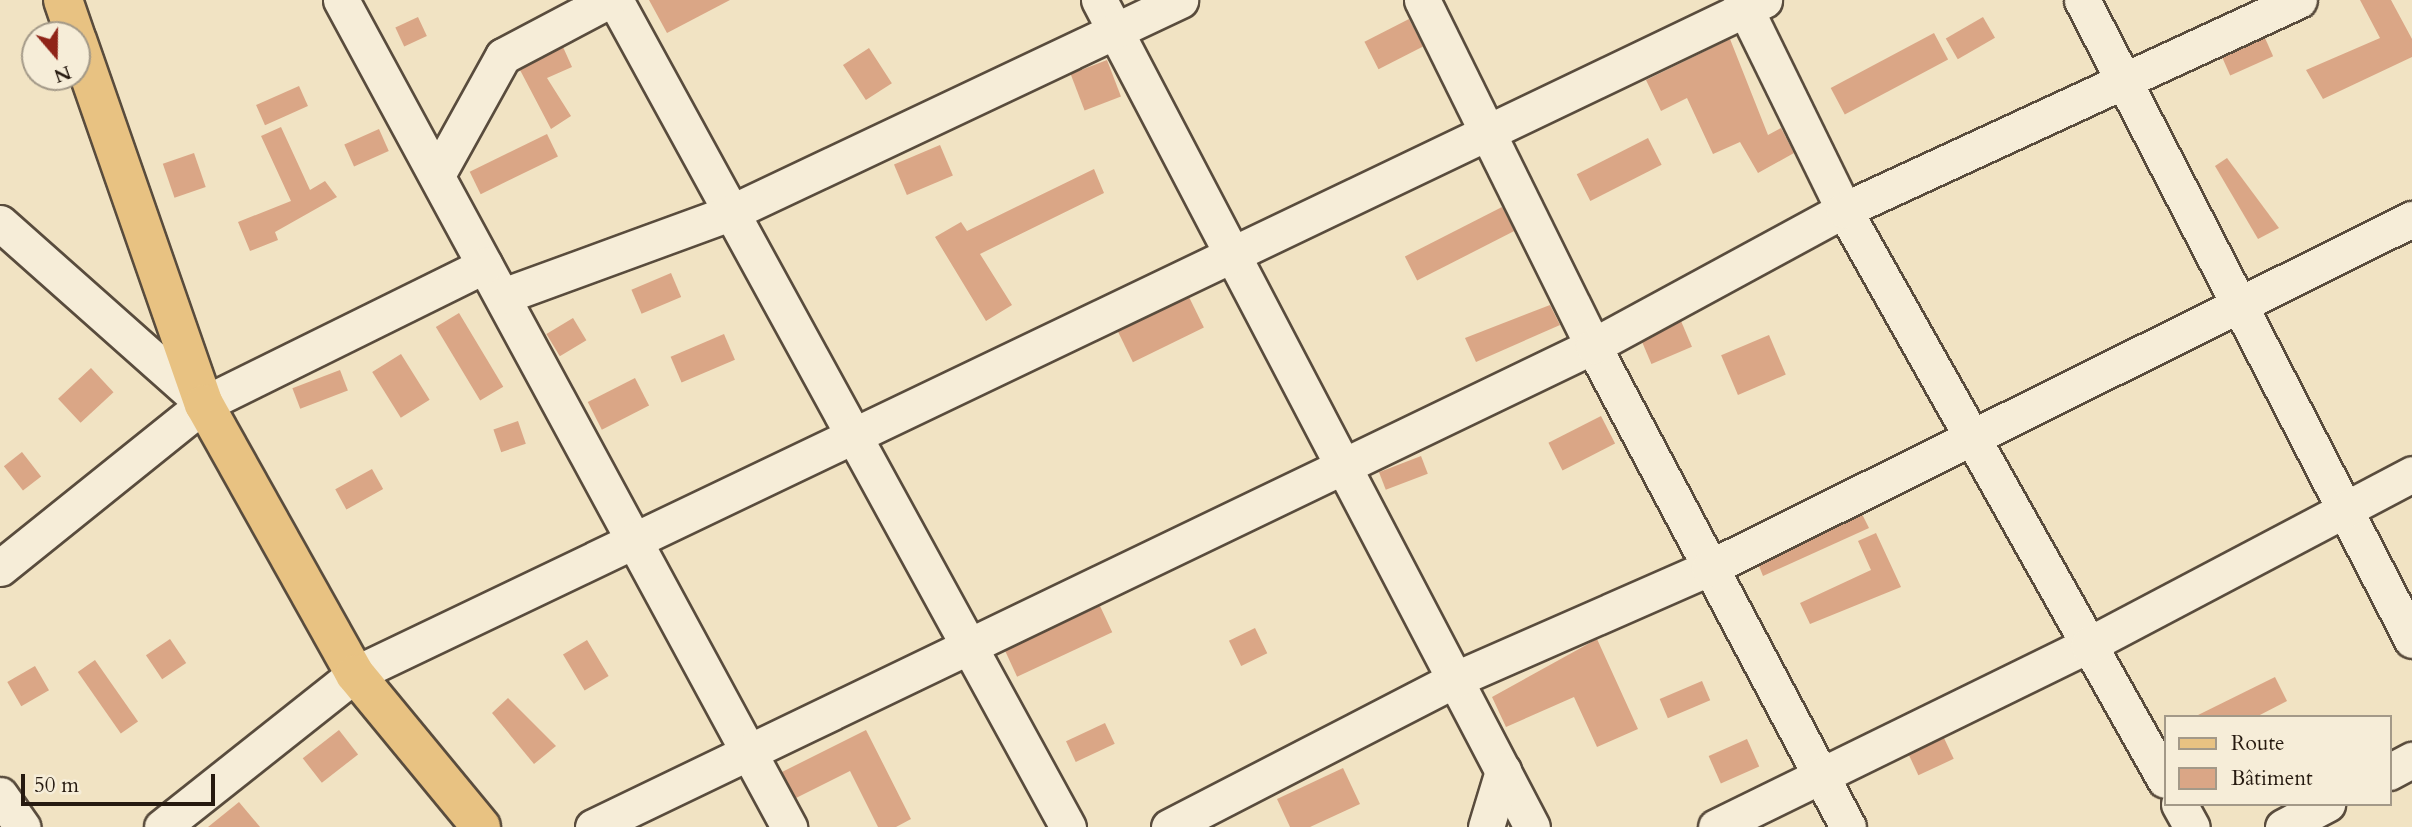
<!DOCTYPE html>
<html>
<head>
<meta charset="utf-8">
<style>
  body { margin:0 }
  #map { position:relative; width:2412px; height:827px; overflow:hidden; background:#f1e3c3; font-family:Cardo,serif }
  div>[style] { position:absolute }
  .building>* { inset:0; background:#daa686; transform-origin:0 0 }
  .roads { filter:drop-shadow(2px 0 #594c3d) drop-shadow(-2px 0 #594c3d) drop-shadow(0 2px #594c3d) drop-shadow(0 -2px #594c3d) }
  .minor>* { height:35px; margin:-17.5px; padding:0 17.5px; transform-origin:17.5px; border-radius:17.5px; background:#f6edd8 }
  .major>* { height:38px; margin:-19px; padding:0 19px; transform-origin:19px; border-radius:19px; background:#e8c282 }
  span { translate:-50% -50%; white-space:nowrap; text-align:center; line-height:1.15; -webkit-text-stroke:7px #f6edd8; paint-order:stroke }
  .legend { position:absolute; left:2164px; top:715px; width:228px; height:91px; box-sizing:border-box; background:#f6edd8; border:2px solid #a39988; margin:0; padding:9px 12px; list-style:none; font-size:21px; color:#261a10 }
  .legend li { display:flex; align-items:center; gap:14px; height:35px }
  .legend b { width:35px; border:2px solid #a39988 }
  .north { position:absolute; left:21px; top:21px; width:70px; height:70px; box-sizing:border-box; background:#f6edd8; border:2px solid #a39988; border-radius:50%; rotate:160deg; font-size:19px; font-weight:700; line-height:28px; text-align:center; color:#261a10 }
  .north::after { content:''; display:block; margin:auto; width:24px; height:32px; background:#8f2418; clip-path:polygon(50% 0,100% 100%,50% 72%,0 100%) }
  .scale { position:absolute; left:21px; top:774px; width:194px; height:32px; box-sizing:border-box; border:4px solid #261a10; border-top:0; padding-left:9px; font-size:21px; line-height:24px; white-space:nowrap; color:#261a10; -webkit-text-stroke:5px #f6edd8; paint-order:stroke }
</style>
</head>
<body>
<div id="map">
  <div class="building">
    <i style="clip-path:polygon(649px 0,730px 0,667px 33px)"></i>
    <i style="clip-path:polygon(2360px 0,2391px 0,2412px 39px,2412px 57px,2323px 99px,2306px 70px,2380px 38px)"></i>
    <i style="left:418px;top:17px;width:21px;height:25px;rotate:65deg"></i>
    <i style="left:1983px;top:17px;width:24px;height:43px;rotate:60deg"></i>
    <i style="left:1409px;top:19px;width:31px;height:50px;rotate:63deg"></i>
    <i style="left:1934px;top:33px;width:30px;height:117px;rotate:62deg"></i>
    <i style="left:2265px;top:38px;width:20px;height:47px;rotate:66deg"></i>
    <i style="clip-path:polygon(1730px 39px,1768px 135px,1781px 128px,1794px 153px,1758px 173px,1740px 142px,1713px 154px,1687px 98px,1661px 111px,1646px 80px)"></i>
    <i style="clip-path:polygon(563px 47px,572px 67px,547px 78px,571px 116px,551px 129px,520px 70px)"></i>
    <i style="left:869px;top:48px;width:42px;height:31px;rotate:57deg"></i>
    <i style="left:1107px;top:60px;width:39px;height:39px;rotate:69deg"></i>
    <i style="left:299px;top:86px;width:22px;height:47px;rotate:66deg"></i>
    <i style="clip-path:polygon(281px 127px,310px 190px,325px 181px,337px 197px,275px 232px,278px 240px,250px 251px,238px 222px,291px 201px,261px 136px)"></i>
    <i style="left:379px;top:129px;width:24px;height:38px;rotate:66deg"></i>
    <i style="left:547px;top:134px;width:25px;height:86px;rotate:64deg"></i>
    <i style="left:1648px;top:138px;width:30px;height:80px;rotate:63deg"></i>
    <i style="left:940px;top:145px;width:33px;height:50px;rotate:67deg"></i>
    <i style="left:194px;top:153px;width:36px;height:33px;rotate:71deg"></i>
    <i style="clip-path:polygon(2227px 158px,2279px 228px,2258px 239px,2215px 166px)"></i>
    <i style="clip-path:polygon(1094px 169px,1104px 193px,980px 254px,1012px 305px,986px 321px,935px 237px,961px 222px,967px 231px)"></i>
    <i style="left:1502px;top:207px;width:27px;height:109px;rotate:63deg"></i>
    <i style="left:671px;top:273px;width:26px;height:43px;rotate:67deg"></i>
    <i style="left:1189px;top:297px;width:34px;height:79px;rotate:64deg"></i>
    <i style="clip-path:polygon(1550px 305px,1560px 325px,1476px 362px,1465px 338px)"></i>
    <i style="left:459px;top:313px;width:86px;height:27px;rotate:59deg"></i>
    <i style="left:573px;top:318px;width:26px;height:31px;rotate:59deg"></i>
    <i style="left:1681px;top:321px;width:28px;height:44px;rotate:67deg"></i>
    <i style="left:724px;top:334px;width:28px;height:58px;rotate:67deg"></i>
    <i style="left:1769px;top:335px;width:43px;height:52px;rotate:67deg"></i>
    <i style="left:401px;top:354px;width:54px;height:34px;rotate:58deg"></i>
    <i style="left:91px;top:368px;width:33px;height:45px;rotate:47deg"></i>
    <i style="left:340px;top:370px;width:22px;height:51px;rotate:69deg"></i>
    <i style="left:635px;top:378px;width:31px;height:53px;rotate:63deg"></i>
    <i style="left:1601px;top:416px;width:31px;height:59px;rotate:63deg"></i>
    <i style="left:518px;top:421px;width:24px;height:26px;rotate:71deg"></i>
    <i style="left:22px;top:452px;width:31px;height:23px;rotate:52deg"></i>
    <i style="left:1421px;top:456px;width:19px;height:45px;rotate:69deg"></i>
    <i style="left:372px;top:469px;width:23px;height:42px;rotate:61deg"></i>
    <i style="clip-path:polygon(1862px 514px,1869px 528px,1763px 576px,1759px 566px)"></i>
    <i style="clip-path:polygon(1876px 533px,1901px 587px,1810px 624px,1800px 603px,1871px 570px,1858px 541px)"></i>
    <i style="left:1100px;top:606px;width:29px;height:105px;rotate:65deg"></i>
    <i style="left:1255px;top:628px;width:28px;height:29px;rotate:64deg"></i>
    <i style="left:170px;top:639px;width:29px;height:29px;rotate:56deg"></i>
    <i style="clip-path:polygon(1597px 639px,1638px 729px,1597px 747px,1574px 697px,1506px 727px,1492px 697px)"></i>
    <i style="left:587px;top:640px;width:42px;height:28px;rotate:59deg"></i>
    <i style="left:95px;top:660px;width:75px;height:21px;rotate:55deg"></i>
    <i style="left:35px;top:666px;width:28px;height:32px;rotate:60deg"></i>
    <i style="clip-path:polygon(2275px 677px,2287px 701px,2256px 717px,2194px 717px)"></i>
    <i style="left:1702px;top:681px;width:21px;height:46px;rotate:67deg"></i>
    <i style="clip-path:polygon(508px 698px,556px 746px,534px 764px,492px 713px)"></i>
    <i style="left:1105px;top:723px;width:23px;height:43px;rotate:65deg"></i>
    <i style="left:339px;top:730px;width:31px;height:46px;rotate:52deg"></i>
    <i style="clip-path:polygon(866px 730px,911px 819px,896px 827px,878px 827px,850px 771px,796px 798px,782px 772px)"></i>
    <i style="left:1944px;top:738px;width:23px;height:39px;rotate:65deg"></i>
    <i style="left:1747px;top:739px;width:30px;height:42px;rotate:66deg"></i>
    <i style="clip-path:polygon(1343px 768px,1360px 804px,1310px 827px,1290px 827px,1277px 799px)"></i>
    <i style="clip-path:polygon(239px 802px,260px 827px,208px 827px)"></i>
  </div>
  <div class="roads">
    <div class="minor">
      <i style="left:341px;top:0;width:941px;rotate:61.55deg"></i>
      <i style="left:615px;top:0;width:943px;rotate:61.29deg"></i>
      <i style="left:1099px;top:0;width:933px;rotate:62.36deg"></i>
      <i style="left:1422px;top:0;width:386px;rotate:63.7deg"></i>
      <i style="left:1593px;top:346px;width:544px;rotate:62.07deg"></i>
      <i style="left:1741px;top:0;width:234px;rotate:63.9deg"></i>
      <i style="left:1844px;top:210px;width:654px;rotate:60.61deg"></i>
      <i style="left:2082px;top:0;width:720px;rotate:62.72deg"></i>
      <i style="left:437px;top:175px;width:136px;rotate:-61deg"></i>
      <i style="left:503px;top:56px;width:120px;rotate:-27.8deg"></i>
      <i style="left:0;top:223px;width:273px;rotate:41.6deg"></i>
      <i style="left:503px;top:296px;width:242px;rotate:-20.1deg"></i>
      <i style="left:730px;top:213px;width:498px;rotate:-25.3deg"></i>
      <i style="left:0;top:568px;width:262px;rotate:-38.8deg"></i>
      <i style="left:204px;top:404px;width:313px;rotate:-26.3deg"></i>
      <i style="left:2389px;top:772px;width:26px;rotate:-28deg"></i>
      <i style="left:0;top:795px;width:39px;rotate:55deg"></i>
      <i style="left:2179px;top:804px;width:26px;rotate:61deg"></i>
      <i style="left:162px;top:827px;width:246px;rotate:-38.4deg"></i>
      <i style="left:355px;top:674px;width:1562px;rotate:-25.56deg"></i>
      <i style="left:593px;top:827px;width:1110px;rotate:-25.69deg"></i>
      <i style="left:1593px;top:346px;width:285px;rotate:-28.5deg"></i>
      <i style="left:1844px;top:210px;width:501px;rotate:-24.78deg"></i>
      <i style="left:1169px;top:827px;width:323px;rotate:-27.3deg"></i>
      <i style="left:1456px;top:679px;width:276px;rotate:-23.7deg"></i>
      <i style="left:1709px;top:568px;width:785px;rotate:-26.4deg"></i>
      <i style="left:1486px;top:827px;width:59px;rotate:-73.1deg"></i>
      <i style="left:1716px;top:827px;width:414px;rotate:-26.1deg"></i>
      <i style="left:2088px;top:645px;width:366px;rotate:-27.8deg"></i>
      <i style="left:2283px;top:827px;width:50px;rotate:-27.6deg"></i>
    </div>
    <div class="major">
      <i style="left:63px;top:0;width:37px;rotate:71deg"></i>
      <i style="left:77px;top:40px;width:386px;rotate:70.8deg"></i>
      <i style="left:204px;top:404px;width:309px;rotate:60.8deg"></i>
      <i style="left:355px;top:674px;width:198px;rotate:50.5deg"></i>
    </div>
  </div>
  <ul class="legend">
  <li><b style="height:9px;background:#e8c282"></b>Route</li>
  <li><b style="height:19px;background:#daa686"></b>Bâtiment</li>
  </ul>
  <div class="north">N</div>
  <div class="scale">50 m</div>
</div>
</body>
</html>
